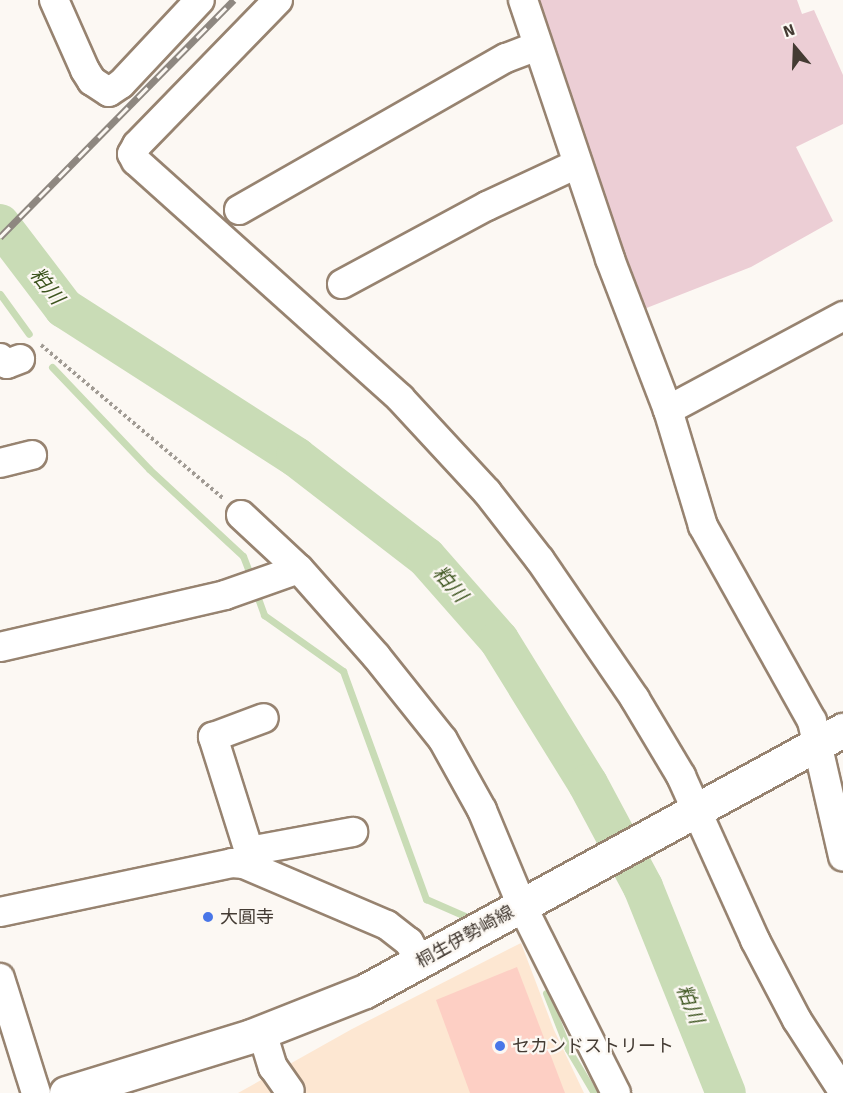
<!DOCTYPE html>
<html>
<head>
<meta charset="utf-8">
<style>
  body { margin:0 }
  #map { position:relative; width:843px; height:1093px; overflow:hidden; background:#fcf8f3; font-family:Signika,"Noto Sans JP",sans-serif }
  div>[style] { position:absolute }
  .built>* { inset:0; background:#fde7d2 }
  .green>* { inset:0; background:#ecced5 }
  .stream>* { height:7px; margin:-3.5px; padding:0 3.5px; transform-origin:3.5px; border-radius:3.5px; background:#c9dcb6 }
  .river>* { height:40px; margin:-20px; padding:0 20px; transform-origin:20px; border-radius:20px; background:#c9dcb6 }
  .building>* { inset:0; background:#fdcfc4 }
  .path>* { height:4px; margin-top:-2px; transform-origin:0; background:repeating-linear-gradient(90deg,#a19b94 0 3px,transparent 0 6px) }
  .roads { filter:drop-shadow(2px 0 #978370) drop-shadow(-2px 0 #978370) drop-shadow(0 2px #978370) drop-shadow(0 -2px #978370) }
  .minor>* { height:28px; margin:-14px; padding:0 14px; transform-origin:14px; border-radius:14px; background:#fff }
  .major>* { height:33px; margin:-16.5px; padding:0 16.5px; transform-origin:16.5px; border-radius:16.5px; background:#fff }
  .rail>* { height:7px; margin-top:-3.5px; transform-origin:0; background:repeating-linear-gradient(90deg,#fcf8f3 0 14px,#8e8780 0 28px); box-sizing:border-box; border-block:2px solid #8e8780 }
  .dots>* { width:16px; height:16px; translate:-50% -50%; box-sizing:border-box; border:3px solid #fcf8f3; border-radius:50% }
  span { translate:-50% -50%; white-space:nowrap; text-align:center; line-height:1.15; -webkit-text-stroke:4.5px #fcf8f3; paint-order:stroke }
  .poi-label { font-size:18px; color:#443b33 }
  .left { translate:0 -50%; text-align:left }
  .street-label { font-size:18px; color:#443b33 }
  .water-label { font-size:20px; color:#3d551f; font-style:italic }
  .north { position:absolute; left:765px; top:18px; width:60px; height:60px; -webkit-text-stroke:4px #fcf8f3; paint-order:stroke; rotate:341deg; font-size:16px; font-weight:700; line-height:24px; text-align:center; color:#443b33 }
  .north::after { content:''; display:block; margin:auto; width:21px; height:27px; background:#443b33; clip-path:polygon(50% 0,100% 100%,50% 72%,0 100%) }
</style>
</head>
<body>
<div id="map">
  <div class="built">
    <i style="clip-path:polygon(521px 943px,554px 1030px,584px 1093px,238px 1093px,352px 1029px)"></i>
  </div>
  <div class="green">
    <i style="clip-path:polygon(537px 0,797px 0,802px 14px,814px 10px,843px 75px,843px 124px,796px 147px,833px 221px,751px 267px,644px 309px)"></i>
  </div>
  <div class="stream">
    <i style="left:0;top:294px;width:49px;rotate:54.1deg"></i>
    <i style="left:52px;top:367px;width:141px;rotate:46.4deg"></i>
    <i style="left:149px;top:469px;width:128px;rotate:42.8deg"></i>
    <i style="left:243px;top:556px;width:26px;rotate:69deg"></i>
    <i style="left:255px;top:590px;width:27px;rotate:70deg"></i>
    <i style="left:264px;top:615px;width:97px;rotate:35.3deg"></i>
    <i style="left:343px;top:671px;width:243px;rotate:70deg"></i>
    <i style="left:426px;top:899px;width:43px;rotate:23.6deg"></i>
    <i style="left:546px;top:993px;width:60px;rotate:68.6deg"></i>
    <i style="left:568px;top:1049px;width:51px;rotate:59.4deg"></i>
  </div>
  <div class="river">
    <i style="left:0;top:224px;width:106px;rotate:52.7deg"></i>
    <i style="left:64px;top:308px;width:276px;rotate:32.7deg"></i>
    <i style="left:296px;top:457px;width:164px;rotate:37.6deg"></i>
    <i style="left:426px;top:557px;width:111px;rotate:48.7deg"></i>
    <i style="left:499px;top:640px;width:169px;rotate:58.3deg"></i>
    <i style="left:588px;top:784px;width:117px;rotate:61.9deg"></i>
    <i style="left:643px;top:887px;width:222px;rotate:68.1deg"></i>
  </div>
  <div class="building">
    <i style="clip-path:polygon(517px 967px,565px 1093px,470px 1093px,436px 1000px)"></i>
  </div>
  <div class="path">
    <i style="left:41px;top:345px;width:238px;rotate:40.1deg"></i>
  </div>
  <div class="roads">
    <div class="minor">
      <i style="left:54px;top:0;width:77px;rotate:66.1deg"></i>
      <i style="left:85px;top:70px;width:13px;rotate:58deg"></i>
      <i style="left:92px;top:81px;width:20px;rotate:33deg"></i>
      <i style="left:109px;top:92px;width:14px;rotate:-34deg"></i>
      <i style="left:121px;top:84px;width:115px;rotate:-46.8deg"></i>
      <i style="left:278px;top:0;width:202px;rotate:134.2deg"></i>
      <i style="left:137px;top:145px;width:10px;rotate:119deg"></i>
      <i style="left:132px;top:154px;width:8px;rotate:60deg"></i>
      <i style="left:136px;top:161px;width:355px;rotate:41.9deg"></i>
      <i style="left:400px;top:398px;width:128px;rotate:47.2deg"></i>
      <i style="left:487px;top:492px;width:86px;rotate:52.1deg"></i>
      <i style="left:540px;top:560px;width:168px;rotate:55.6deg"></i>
      <i style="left:635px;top:699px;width:90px;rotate:59.1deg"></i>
      <i style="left:681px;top:776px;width:180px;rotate:65.7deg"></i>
      <i style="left:755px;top:940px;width:90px;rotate:62.3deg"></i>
      <i style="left:797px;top:1020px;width:85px;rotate:57.1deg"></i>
      <i style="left:523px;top:0;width:273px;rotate:71.4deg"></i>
      <i style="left:610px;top:259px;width:162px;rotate:69deg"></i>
      <i style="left:668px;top:410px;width:121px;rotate:73.2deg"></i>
      <i style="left:703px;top:526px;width:223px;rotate:60.8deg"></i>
      <i style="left:812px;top:721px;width:139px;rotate:77.1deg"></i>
      <i style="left:239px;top:210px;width:307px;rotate:-29.7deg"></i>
      <i style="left:506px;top:58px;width:34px;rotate:-21deg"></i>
      <i style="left:342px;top:284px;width:165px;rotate:-28.3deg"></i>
      <i style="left:487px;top:206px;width:99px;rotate:-25deg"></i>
      <i style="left:0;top:358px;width:9px;rotate:41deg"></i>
      <i style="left:7px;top:364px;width:14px;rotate:-21deg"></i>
      <i style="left:668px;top:410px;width:199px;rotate:-28.2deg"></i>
      <i style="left:0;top:463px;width:33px;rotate:-14deg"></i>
      <i style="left:241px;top:515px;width:79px;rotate:43deg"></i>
      <i style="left:299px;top:569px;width:116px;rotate:48.5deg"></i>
      <i style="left:376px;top:656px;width:107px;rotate:51.4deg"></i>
      <i style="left:443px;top:740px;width:80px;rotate:60.9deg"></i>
      <i style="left:482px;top:810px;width:104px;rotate:67.4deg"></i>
      <i style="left:522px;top:906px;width:209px;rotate:63.3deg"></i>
      <i style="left:0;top:647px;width:231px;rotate:-13deg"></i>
      <i style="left:225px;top:595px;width:78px;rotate:-19.4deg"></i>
      <i style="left:249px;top:851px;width:106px;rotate:-10.4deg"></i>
      <i style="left:244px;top:864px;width:14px;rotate:-69deg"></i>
      <i style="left:249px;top:851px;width:120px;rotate:-107.5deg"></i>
      <i style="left:213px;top:737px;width:54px;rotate:-20.4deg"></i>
      <i style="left:0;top:912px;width:237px;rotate:-11.9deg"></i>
      <i style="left:232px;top:863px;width:12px;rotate:5deg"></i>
      <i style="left:244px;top:864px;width:155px;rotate:23.1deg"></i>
      <i style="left:387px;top:925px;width:28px;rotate:38deg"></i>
      <i style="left:409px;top:942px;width:23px;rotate:61deg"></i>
      <i style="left:0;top:978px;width:121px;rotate:72.6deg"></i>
      <i style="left:262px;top:1032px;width:37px;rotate:73deg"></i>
      <i style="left:273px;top:1067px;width:29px;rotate:55deg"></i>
    </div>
    <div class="major">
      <i style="left:66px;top:1093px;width:194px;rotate:-17.1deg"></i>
      <i style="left:251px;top:1036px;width:123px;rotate:-21.5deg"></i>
      <i style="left:365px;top:991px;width:545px;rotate:-28.64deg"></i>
    </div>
  </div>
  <div class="rail">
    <i style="left:0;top:237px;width:333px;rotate:-45.4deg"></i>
  </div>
  <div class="dots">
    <i style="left:208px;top:917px;background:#4976e8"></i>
    <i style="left:500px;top:1046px;background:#4976e8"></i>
  </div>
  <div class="poi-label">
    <span class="left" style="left:220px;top:917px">大圓寺</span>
    <span class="left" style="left:512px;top:1046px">セカンドストリート</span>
  </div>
  <div class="street-label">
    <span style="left:465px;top:937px;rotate:-29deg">桐生伊勢崎線</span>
  </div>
  <div class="water-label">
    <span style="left:47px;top:286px;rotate:52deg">粕川</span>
    <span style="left:450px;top:584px;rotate:49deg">粕川</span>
    <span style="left:690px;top:1004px;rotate:68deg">粕川</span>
  </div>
  <div class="north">N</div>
</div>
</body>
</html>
